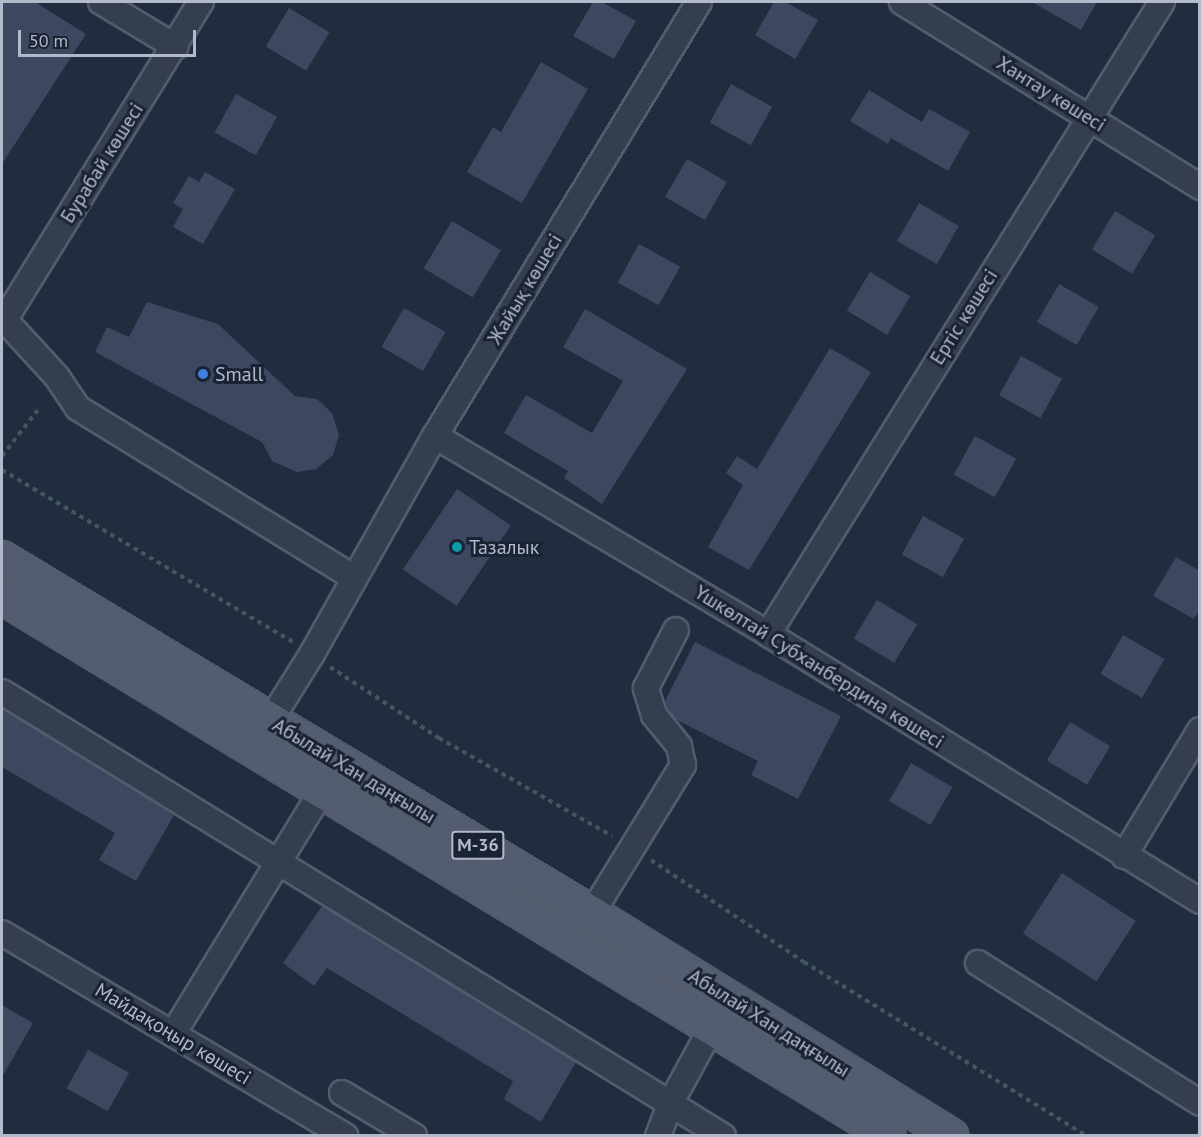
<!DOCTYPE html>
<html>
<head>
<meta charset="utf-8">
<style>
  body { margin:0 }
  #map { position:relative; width:1201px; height:1137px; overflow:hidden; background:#212c3f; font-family:"PT Sans",sans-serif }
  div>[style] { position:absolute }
  .building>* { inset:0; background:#3d4860; transform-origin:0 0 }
  .path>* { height:4px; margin-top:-2px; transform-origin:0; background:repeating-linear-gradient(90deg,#41585d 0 4.5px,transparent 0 9px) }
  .roads { filter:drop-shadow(2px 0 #535c6d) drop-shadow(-2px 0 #535c6d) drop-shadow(0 2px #535c6d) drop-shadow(0 -2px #535c6d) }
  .minor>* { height:24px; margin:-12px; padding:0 12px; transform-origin:12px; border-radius:12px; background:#353e4f }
  .major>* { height:32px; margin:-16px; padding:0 16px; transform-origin:16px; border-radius:16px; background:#535d6f }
  .dots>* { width:16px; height:16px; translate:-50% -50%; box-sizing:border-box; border:3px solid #1a2334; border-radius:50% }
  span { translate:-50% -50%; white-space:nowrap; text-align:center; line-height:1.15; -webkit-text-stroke:6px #1a2334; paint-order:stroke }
  .shield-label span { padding:2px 4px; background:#1a2334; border:2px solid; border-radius:4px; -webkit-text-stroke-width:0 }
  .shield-label { font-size:18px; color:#b1b9ca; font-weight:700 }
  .street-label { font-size:20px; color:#b1b9ca }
  .poi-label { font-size:20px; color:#b1b9ca }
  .left { translate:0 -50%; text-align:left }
  .frame { position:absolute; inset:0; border:3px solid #b1b9ca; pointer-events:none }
  .scale { position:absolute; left:18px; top:30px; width:178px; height:27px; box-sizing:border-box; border:3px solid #b1b9ca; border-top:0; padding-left:8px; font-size:18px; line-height:21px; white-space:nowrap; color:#b1b9ca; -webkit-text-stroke:4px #1a2334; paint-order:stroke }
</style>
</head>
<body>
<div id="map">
  <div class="building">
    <i style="clip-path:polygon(2px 2px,35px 2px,86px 34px,2px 164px)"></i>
    <i style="clip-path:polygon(593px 2px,602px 2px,636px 21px,614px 59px,573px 36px)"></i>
    <i style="clip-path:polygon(774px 2px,785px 2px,818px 20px,795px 59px,755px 35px)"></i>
    <i style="clip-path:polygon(1032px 2px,1097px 2px,1081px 30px)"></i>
    <i style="left:289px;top:8px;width:47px;height:45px;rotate:31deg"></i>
    <i style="clip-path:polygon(541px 62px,588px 89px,522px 203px,467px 172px,493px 127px,501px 132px)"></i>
    <i style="left:731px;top:84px;width:47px;height:44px;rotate:29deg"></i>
    <i style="clip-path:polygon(869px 90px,922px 122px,929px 109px,970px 132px,948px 171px,891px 138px,888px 144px,850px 121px)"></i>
    <i style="left:236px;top:94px;width:47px;height:44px;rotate:29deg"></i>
    <i style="left:687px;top:159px;width:46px;height:44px;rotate:30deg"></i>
    <i style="clip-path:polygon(205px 172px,235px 189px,203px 244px,173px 227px,183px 209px,173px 203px,189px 176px,199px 182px)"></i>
    <i style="left:919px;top:203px;width:46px;height:44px;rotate:30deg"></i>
    <i style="left:1115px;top:211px;width:47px;height:45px;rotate:31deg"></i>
    <i style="left:452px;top:221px;width:57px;height:55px;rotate:31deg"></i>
    <i style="left:639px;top:244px;width:47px;height:44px;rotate:29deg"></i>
    <i style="left:870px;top:272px;width:47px;height:45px;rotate:31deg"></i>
    <i style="left:1059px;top:284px;width:46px;height:44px;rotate:30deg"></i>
    <i style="clip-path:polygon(147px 302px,218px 324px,295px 396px,317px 399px,332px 413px,339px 435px,333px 455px,316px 469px,297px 472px,272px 461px,262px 442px,95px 352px,107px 327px,129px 337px)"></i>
    <i style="left:404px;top:308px;width:48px;height:45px;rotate:30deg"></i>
    <i style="clip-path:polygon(585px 309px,687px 369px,602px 504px,564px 478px,568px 471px,504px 433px,526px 395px,592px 433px,623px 381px,563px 347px)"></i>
    <i style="clip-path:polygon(830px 348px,871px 372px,749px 570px,708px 547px,743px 485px,726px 473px,737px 456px,757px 469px)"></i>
    <i style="left:1021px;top:356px;width:47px;height:45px;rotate:29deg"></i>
    <i style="left:975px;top:436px;width:47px;height:44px;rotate:29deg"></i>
    <i style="left:457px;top:489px;width:65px;height:97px;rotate:34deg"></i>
    <i style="left:923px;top:516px;width:47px;height:44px;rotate:29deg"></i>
    <i style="clip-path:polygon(1176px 557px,1200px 571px,1200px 609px,1194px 619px,1153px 596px)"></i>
    <i style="left:877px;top:600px;width:47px;height:45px;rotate:31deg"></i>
    <i style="left:1123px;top:635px;width:48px;height:45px;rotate:30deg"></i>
    <i style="clip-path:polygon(695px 642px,841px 716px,798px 799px,751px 775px,758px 761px,675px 719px,667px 708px,665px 701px)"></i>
    <i style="clip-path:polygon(2px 708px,174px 815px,136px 881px,99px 860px,115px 833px,2px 767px)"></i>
    <i style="left:1070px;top:722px;width:47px;height:45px;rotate:31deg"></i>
    <i style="left:911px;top:763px;width:48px;height:44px;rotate:30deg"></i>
    <i style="left:1062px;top:873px;width:88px;height:72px;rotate:33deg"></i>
    <i style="clip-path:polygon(322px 906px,576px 1062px,541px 1122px,504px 1099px,513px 1081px,327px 968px,314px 986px,283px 963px)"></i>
    <i style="clip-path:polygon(2px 1005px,33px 1023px,2px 1077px)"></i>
    <i style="left:88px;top:1050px;width:47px;height:44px;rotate:29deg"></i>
  </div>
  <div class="path">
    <i style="left:2px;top:456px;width:58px;rotate:-52deg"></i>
    <i style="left:2px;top:470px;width:339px;rotate:30.6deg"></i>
    <i style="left:330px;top:667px;width:130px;rotate:33.1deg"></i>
    <i style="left:439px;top:738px;width:199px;rotate:29.5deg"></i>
    <i style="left:651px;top:860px;width:184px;rotate:33.7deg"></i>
    <i style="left:804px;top:962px;width:332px;rotate:31.6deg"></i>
  </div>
  <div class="roads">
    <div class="minor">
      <i style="left:101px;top:2px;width:87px;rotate:31deg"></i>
      <i style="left:902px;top:2px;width:351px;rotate:31.8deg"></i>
      <i style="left:2px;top:317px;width:81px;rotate:47.5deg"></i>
      <i style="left:57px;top:377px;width:37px;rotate:56deg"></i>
      <i style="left:78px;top:408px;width:324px;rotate:31.6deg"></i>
      <i style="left:2px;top:324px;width:379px;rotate:-58.3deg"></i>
      <i style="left:435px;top:436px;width:387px;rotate:30.7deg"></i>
      <i style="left:768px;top:634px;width:508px;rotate:31.72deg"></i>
      <i style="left:768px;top:634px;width:745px;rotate:-58.06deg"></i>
      <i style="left:2px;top:692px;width:847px;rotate:31.63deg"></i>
      <i style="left:270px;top:721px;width:79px;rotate:-57.9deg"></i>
      <i style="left:312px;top:654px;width:250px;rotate:-60.6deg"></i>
      <i style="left:435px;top:436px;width:508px;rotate:-58.69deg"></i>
      <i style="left:1124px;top:856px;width:147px;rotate:-58.9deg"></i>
      <i style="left:592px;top:913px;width:174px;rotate:-58.4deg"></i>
      <i style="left:683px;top:765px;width:19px;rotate:-102deg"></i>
      <i style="left:679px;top:746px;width:40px;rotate:-129deg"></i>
      <i style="left:654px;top:715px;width:28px;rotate:-107deg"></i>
      <i style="left:646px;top:688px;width:65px;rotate:-62.7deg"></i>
      <i style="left:2px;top:933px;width:399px;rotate:30.6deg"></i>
      <i style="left:978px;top:963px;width:262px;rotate:32.2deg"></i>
      <i style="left:173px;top:1034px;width:285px;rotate:-58.5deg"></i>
      <i style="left:342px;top:1093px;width:84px;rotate:30.8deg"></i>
      <i style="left:658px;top:1136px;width:34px;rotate:-69deg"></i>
      <i style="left:670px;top:1104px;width:88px;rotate:-61.4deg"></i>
    </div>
    <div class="major">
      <i style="left:2px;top:558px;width:689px;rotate:31.04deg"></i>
      <i style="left:592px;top:913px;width:423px;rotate:31.8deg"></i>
      <i style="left:2px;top:597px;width:1038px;rotate:31.29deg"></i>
    </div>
  </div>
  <div class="dots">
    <i style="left:203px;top:374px;background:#3f7fe0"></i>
    <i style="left:457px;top:547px;background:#0f9aa8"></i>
  </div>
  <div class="shield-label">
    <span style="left:478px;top:845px">M-36</span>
  </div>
  <div class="street-label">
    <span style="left:1051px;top:94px;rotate:32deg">Хантау көшесі</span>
    <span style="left:102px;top:163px;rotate:-58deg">Бурабай көшесі</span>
    <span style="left:525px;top:289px;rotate:-59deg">Жайық көшесі</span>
    <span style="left:964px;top:317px;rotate:-58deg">Ертіс көшесі</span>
    <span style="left:819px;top:667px;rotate:32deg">Үшкөлтай Субханбердина көшесі</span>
    <span style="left:354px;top:771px;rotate:31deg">Абылай Хан даңғылы</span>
    <span style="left:769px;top:1023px;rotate:32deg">Абылай Хан даңғылы</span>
    <span style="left:173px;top:1034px;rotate:31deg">Майдақоңыр көшесі</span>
  </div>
  <div class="poi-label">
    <span class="left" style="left:215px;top:374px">Small</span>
    <span class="left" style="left:469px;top:547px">Тазалык</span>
  </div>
  <div class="frame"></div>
  <div class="scale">50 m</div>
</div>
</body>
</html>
